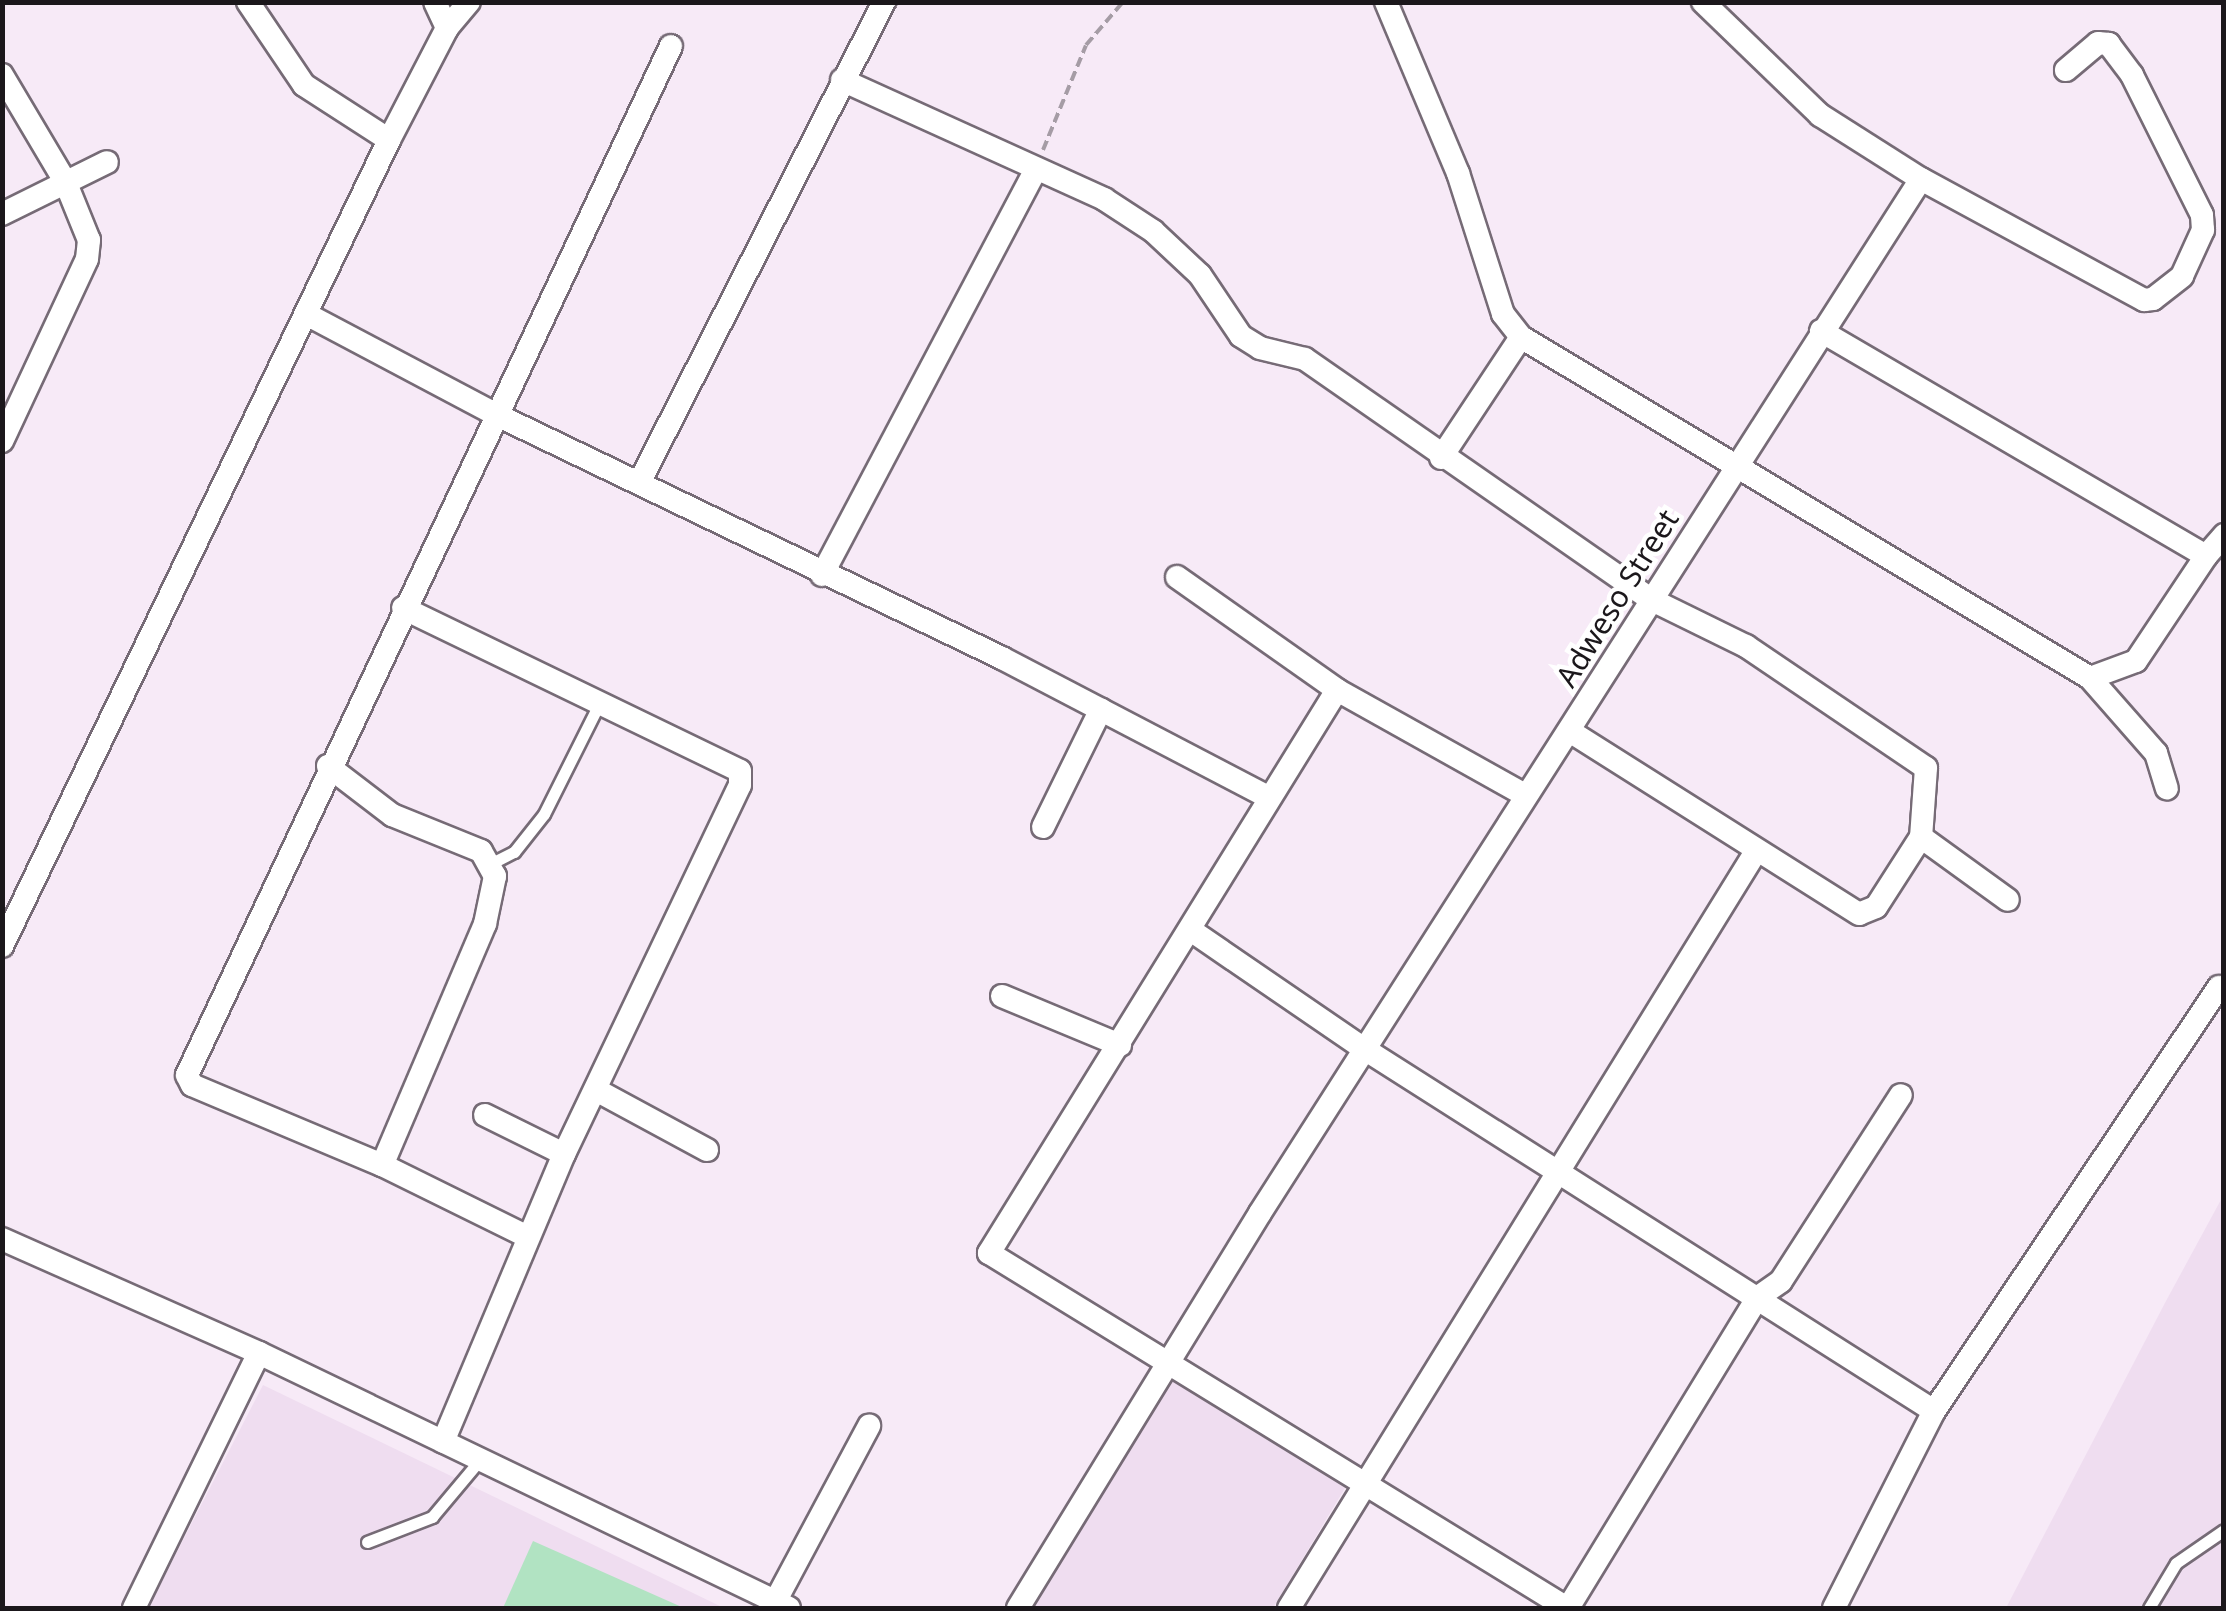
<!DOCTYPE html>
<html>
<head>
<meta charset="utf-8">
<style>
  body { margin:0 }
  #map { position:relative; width:2226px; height:1611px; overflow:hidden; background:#f7eaf7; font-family:"Noto Sans",sans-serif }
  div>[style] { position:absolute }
  .built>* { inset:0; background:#efddf0 }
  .green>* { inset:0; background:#b1e3c2 }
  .path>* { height:4px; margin-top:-2px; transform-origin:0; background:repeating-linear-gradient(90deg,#a59ca5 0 10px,transparent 0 15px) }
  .roads { filter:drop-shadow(2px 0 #766b76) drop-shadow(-2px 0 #766b76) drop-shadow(0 2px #766b76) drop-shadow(0 -2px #766b76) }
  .lane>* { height:11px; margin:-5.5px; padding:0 5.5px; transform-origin:5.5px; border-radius:5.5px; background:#fff }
  .street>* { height:22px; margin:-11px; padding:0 11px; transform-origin:11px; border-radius:11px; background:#fff }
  span { translate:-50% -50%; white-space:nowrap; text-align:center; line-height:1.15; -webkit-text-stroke:9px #fff; paint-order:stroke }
  .street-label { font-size:30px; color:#1b171b }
  .frame { position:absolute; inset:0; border:5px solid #1b171b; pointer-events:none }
</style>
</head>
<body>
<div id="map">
  <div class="built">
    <i style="clip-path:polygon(2223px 1196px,2223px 1608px,2006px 1608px,2166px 1301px)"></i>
    <i style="clip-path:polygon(1169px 1379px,1345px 1488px,1273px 1608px,1028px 1608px)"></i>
    <i style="clip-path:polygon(263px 1385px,724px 1608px,148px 1608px)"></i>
  </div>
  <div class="green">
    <i style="clip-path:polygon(533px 1541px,684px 1608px,503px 1608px)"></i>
  </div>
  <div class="path">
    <i style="left:1043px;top:150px;width:113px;rotate:-67.7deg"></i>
    <i style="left:1086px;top:45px;width:57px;rotate:-49.3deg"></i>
  </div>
  <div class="roads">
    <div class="lane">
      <i style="left:492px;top:863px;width:25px;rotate:-27deg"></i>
      <i style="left:514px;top:852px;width:48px;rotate:-51.7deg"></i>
      <i style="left:544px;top:814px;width:121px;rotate:-63.4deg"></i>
      <i style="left:367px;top:1542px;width:70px;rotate:-21deg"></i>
      <i style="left:432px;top:1517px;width:73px;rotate:-50deg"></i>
      <i style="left:2149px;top:1608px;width:52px;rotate:-59deg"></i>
      <i style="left:2176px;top:1563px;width:58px;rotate:-34.5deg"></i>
    </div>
    <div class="street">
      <i style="left:248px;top:2px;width:100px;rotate:56deg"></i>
      <i style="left:304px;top:85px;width:101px;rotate:32.9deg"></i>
      <i style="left:435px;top:2px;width:29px;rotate:65deg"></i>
      <i style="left:1386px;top:2px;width:186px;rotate:67.2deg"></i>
      <i style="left:1458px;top:173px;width:148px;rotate:72.3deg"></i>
      <i style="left:1503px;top:314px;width:29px;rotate:52deg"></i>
      <i style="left:1521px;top:337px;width:145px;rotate:123.5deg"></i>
      <i style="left:1703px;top:2px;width:163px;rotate:44deg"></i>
      <i style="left:1820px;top:115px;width:120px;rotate:32.4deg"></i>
      <i style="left:1921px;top:179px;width:254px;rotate:28.5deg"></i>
      <i style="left:2144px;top:300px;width:9px;rotate:-6deg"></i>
      <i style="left:2153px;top:299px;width:37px;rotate:-38deg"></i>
      <i style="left:2182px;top:276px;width:51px;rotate:-65.5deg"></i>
      <i style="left:2203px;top:230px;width:15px;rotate:-94deg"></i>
      <i style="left:2202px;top:215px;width:157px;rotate:-116.6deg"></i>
      <i style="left:2132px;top:75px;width:39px;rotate:-127deg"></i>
      <i style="left:2109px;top:44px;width:11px;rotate:-175deg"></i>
      <i style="left:2098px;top:43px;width:42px;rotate:139.8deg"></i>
      <i style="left:2px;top:75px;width:123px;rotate:59.3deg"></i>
      <i style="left:65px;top:181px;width:64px;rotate:67.9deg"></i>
      <i style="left:89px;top:240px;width:19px;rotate:96deg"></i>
      <i style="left:87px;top:259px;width:201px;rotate:115deg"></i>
      <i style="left:842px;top:80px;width:288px;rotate:24.4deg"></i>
      <i style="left:1104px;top:199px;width:59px;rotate:33.1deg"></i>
      <i style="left:1153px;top:231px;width:64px;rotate:43.1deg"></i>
      <i style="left:1200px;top:275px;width:73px;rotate:56.1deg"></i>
      <i style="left:1241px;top:336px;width:22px;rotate:32deg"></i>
      <i style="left:1260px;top:348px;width:46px;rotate:13.7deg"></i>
      <i style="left:1305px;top:359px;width:422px;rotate:34.8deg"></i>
      <i style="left:1652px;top:600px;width:105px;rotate:26.1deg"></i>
      <i style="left:1746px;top:646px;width:217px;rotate:34.1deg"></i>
      <i style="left:1926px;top:768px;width:69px;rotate:94.1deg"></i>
      <i style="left:1921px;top:837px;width:83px;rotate:122.7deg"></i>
      <i style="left:1876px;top:907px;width:18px;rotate:158deg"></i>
      <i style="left:1859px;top:914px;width:343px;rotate:-147.7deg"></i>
      <i style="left:2px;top:214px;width:117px;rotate:-26.3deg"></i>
      <i style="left:308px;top:315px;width:214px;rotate:27.9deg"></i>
      <i style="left:497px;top:415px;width:560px;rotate:25.7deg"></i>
      <i style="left:1002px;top:658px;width:300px;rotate:27.6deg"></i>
      <i style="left:1521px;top:337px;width:663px;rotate:30.93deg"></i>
      <i style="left:2090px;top:678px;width:49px;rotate:-20.3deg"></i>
      <i style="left:2136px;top:661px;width:126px;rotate:-56.3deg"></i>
      <i style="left:2206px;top:556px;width:446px;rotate:-149.7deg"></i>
      <i style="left:639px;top:483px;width:540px;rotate:-63.01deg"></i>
      <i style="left:2206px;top:556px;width:28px;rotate:-49deg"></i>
      <i style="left:822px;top:575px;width:457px;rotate:-62.2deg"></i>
      <i style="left:1177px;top:577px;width:196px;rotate:35.2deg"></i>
      <i style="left:403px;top:608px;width:374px;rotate:25.8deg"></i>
      <i style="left:740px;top:771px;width:14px;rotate:90deg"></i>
      <i style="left:740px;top:785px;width:409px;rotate:115.5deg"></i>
      <i style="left:564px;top:1154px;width:312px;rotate:112.8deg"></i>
      <i style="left:2090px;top:678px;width:100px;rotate:48.7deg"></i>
      <i style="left:2156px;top:753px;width:37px;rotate:73deg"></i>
      <i style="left:328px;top:766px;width:81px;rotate:37.4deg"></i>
      <i style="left:392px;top:815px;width:96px;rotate:22deg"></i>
      <i style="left:481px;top:851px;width:29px;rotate:61deg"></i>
      <i style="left:495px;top:876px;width:49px;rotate:101.8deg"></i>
      <i style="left:485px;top:924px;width:262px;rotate:113.1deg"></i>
      <i style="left:1525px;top:795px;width:215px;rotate:-150.8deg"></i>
      <i style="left:1337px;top:690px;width:662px;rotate:121.72deg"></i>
      <i style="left:989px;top:1253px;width:678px;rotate:31.56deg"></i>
      <i style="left:1043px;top:827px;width:131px;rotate:-63.8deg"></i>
      <i style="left:1921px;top:837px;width:107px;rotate:35.9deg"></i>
      <i style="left:1192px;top:931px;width:211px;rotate:34.4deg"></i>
      <i style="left:1366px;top:1050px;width:673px;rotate:32.44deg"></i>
      <i style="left:2px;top:946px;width:894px;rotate:-64.35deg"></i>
      <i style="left:389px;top:140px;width:126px;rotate:-62.6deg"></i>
      <i style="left:447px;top:28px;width:34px;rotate:-50deg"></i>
      <i style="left:1002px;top:996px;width:128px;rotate:22.6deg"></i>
      <i style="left:598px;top:1091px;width:124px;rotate:28.4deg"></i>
      <i style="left:485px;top:1115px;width:88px;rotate:26.3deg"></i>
      <i style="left:528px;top:1237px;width:163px;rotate:-153.7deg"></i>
      <i style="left:382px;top:1165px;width:206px;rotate:-157.2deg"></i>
      <i style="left:192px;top:1085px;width:11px;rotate:-117deg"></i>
      <i style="left:187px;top:1075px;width:1137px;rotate:-64.81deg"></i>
      <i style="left:2px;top:1239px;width:281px;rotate:23.9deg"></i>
      <i style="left:259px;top:1353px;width:588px;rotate:25.69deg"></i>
      <i style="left:775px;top:1602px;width:200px;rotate:-61.9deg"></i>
      <i style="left:134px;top:1608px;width:284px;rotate:-63.9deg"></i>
      <i style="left:1018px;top:1608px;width:463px;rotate:-58.5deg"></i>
      <i style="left:1260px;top:1213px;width:1227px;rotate:-57.41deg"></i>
      <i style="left:1289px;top:1608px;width:887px;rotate:-58.32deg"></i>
      <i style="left:1568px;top:1608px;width:363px;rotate:-58.6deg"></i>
      <i style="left:1757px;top:1298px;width:29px;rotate:-35deg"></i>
      <i style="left:1781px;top:1281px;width:221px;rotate:-57.2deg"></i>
      <i style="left:1834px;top:1608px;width:221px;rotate:-63.1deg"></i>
      <i style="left:1934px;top:1411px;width:511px;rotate:-56.09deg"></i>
    </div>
  </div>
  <div class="street-label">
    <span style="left:1617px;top:598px;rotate:-58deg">Adweso Street</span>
  </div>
  <div class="frame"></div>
</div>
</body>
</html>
